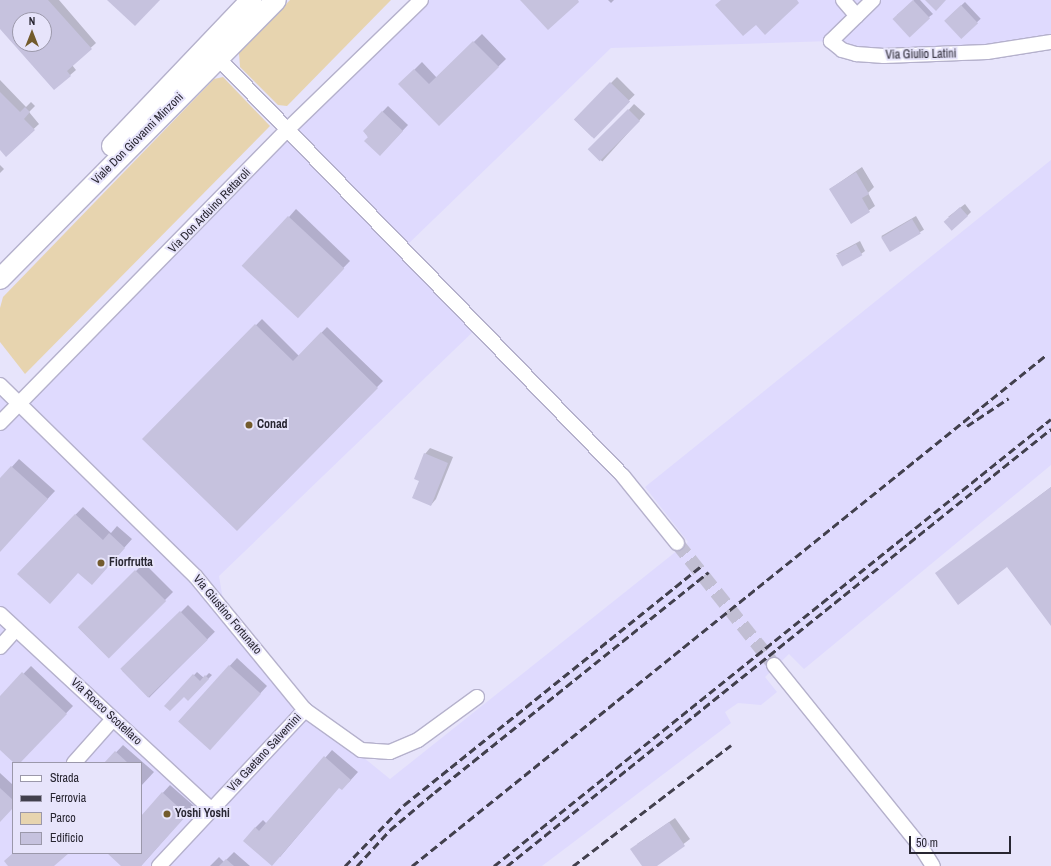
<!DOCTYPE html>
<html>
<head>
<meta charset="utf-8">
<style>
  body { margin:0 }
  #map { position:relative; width:1051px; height:866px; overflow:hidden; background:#e7e4fb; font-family:"Archivo Narrow",sans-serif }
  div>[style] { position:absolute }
  .built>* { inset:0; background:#dfdafe }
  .green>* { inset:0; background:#e7d4af }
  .shadow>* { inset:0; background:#0003; transform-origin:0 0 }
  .building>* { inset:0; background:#c6c2de; transform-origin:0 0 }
  .street-tunnel>* { height:14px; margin-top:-7px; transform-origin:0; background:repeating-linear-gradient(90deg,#c1bed3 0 14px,transparent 0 21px) }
  .roads { filter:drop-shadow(1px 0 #b5b1cc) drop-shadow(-1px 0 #b5b1cc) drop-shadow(0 1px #b5b1cc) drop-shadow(0 -1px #b5b1cc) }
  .street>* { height:14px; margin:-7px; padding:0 7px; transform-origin:7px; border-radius:7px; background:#fff }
  .secondary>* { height:20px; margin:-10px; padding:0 10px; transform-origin:10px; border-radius:10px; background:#fff }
  .rail>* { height:3px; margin-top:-1.5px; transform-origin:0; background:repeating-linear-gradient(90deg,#42404d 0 8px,transparent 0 12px) }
  .dots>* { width:11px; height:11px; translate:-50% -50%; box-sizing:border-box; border:2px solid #e7e4fb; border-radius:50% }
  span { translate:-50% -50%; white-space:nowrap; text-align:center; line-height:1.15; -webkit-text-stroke:4px #e7e4fb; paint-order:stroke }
  .street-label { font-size:12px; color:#282631 }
  .poi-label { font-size:12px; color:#282631; font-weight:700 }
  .left { translate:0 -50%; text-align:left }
  .legend { position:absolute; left:12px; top:762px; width:130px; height:92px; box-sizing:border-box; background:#e7e4fb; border:1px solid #9b98aa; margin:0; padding:5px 7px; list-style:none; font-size:12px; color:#282631 }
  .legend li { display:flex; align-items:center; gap:8px; height:20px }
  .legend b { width:20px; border:1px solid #9b98aa }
  .north { position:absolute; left:12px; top:12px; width:40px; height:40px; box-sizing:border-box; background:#e7e4fb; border:1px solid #9b98aa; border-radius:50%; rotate:0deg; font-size:11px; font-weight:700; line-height:16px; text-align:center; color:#282631 }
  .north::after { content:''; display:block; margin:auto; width:14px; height:18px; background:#735b2c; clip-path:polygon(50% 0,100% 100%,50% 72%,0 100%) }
  .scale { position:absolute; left:909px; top:836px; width:102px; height:18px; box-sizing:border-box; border:2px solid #282631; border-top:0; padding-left:5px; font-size:12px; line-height:14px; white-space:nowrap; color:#282631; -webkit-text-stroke:3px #e7e4fb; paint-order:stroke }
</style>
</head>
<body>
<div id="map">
  <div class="built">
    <i style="clip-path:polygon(evenodd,421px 0,1051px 0,1051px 42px,884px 56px,831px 41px,611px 48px,404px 248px,479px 326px,219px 576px,225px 612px,305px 710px,390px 779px,688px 542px,645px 487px,1051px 160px,1051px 465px,804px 669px,789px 654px,765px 677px,777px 692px,761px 705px,738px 703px,725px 712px,731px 723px,542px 866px,0 866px,0 385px,19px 403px,421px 0,13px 763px,141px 763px,141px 853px,13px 853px,13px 763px)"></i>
  </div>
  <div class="green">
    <i style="clip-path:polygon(290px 0,391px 0,287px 106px,278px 105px,240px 67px,239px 53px)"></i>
    <i style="clip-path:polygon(223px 77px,270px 126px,25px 374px,0 342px,0 308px,3px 297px,214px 79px)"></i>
  </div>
  <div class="shadow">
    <i style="clip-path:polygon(evenodd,0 0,59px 0,96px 43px,72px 65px,76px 70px,54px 89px,0 28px,0 0,20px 20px,44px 20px,44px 44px,20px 44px,20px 20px)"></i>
    <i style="clip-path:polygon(608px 0,614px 0,611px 3px)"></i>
    <i style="clip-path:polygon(914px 0,920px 0,933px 14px,929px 17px,897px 15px)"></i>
    <i style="left:965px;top:2px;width:23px;height:26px;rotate:47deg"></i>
    <i style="clip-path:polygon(482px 34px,506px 59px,439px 124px,400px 84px,422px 62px,437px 78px)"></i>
    <i style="left:617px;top:77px;width:25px;height:60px;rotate:45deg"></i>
    <i style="clip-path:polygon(0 80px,26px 107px,31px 102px,35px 106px,29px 112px,39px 124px,6px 155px,0 149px)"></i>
    <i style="left:634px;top:104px;width:15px;height:64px;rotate:42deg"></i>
    <i style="clip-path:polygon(388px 106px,408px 125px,380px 155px,364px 131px)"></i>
    <i style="clip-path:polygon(0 165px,4px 169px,0 173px)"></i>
    <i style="clip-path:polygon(862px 167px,874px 187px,868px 193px,875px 206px,851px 223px,830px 189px)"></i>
    <i style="clip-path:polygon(965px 204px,971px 212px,967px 216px,948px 217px)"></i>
    <i style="clip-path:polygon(296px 209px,350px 261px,297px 316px,289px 217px)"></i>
    <i style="left:916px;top:216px;width:16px;height:40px;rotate:60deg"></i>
    <i style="clip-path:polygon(860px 241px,865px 251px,861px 254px,836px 254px)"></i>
    <i style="clip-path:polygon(262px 319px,299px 356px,327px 327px,383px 381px,237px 530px,144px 439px)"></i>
    <i style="clip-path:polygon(430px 448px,453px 457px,436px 499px,431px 505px,420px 480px,425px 454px)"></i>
    <i style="clip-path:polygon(19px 459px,55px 491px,0 550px,0 480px)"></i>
    <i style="clip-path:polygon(1051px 487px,1051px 624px,1007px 566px,936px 574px)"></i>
    <i style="clip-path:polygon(83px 507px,111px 533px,117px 526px,132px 539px,99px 576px,78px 572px,18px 574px)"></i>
    <i style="left:144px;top:563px;width:41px;height:92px;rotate:45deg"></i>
    <i style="left:188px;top:605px;width:38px;height:93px;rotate:45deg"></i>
    <i style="clip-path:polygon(237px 658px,267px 686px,217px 741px,179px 721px)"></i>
    <i style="clip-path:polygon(31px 666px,73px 706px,19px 763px,15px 763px,0 749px,0 698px)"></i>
    <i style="clip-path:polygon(197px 672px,204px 678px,209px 673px,212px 675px,188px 700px,184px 696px,165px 706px)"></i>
    <i style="clip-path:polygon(123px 745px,154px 772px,141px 786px,141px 763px,106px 763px)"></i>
    <i style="clip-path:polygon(332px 750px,358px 772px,349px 782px,339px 787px,280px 857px,255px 828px,263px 820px,267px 824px)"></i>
    <i style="clip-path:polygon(0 773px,13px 785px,13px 807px,0 821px)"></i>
    <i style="clip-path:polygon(170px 785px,194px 806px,141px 866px,123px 866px,109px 853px,141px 853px,141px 817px)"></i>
    <i style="clip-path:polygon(675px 818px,690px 839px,655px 866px,643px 866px,637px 844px)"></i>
    <i style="clip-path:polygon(234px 852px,250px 866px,210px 866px,219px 857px,224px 862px)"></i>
  </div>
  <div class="building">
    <i style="clip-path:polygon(evenodd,0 0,48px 0,92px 49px,67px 71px,71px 76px,54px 90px,0 29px,0 0,20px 20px,44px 20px,44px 44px,20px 44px,20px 20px)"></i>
    <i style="clip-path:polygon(107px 0,160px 0,135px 26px)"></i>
    <i style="clip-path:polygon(520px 0,578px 0,579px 2px,548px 30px)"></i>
    <i style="clip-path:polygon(721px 0,797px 0,799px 3px,765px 35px,756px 25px,743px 36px,715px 5px)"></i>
    <i style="left:913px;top:0;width:25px;height:28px;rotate:47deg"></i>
    <i style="clip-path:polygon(925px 0,946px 0,936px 11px)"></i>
    <i style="left:961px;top:5px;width:25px;height:23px;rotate:47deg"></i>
    <i style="clip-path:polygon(473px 41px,499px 67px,439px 126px,398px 84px,414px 69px,429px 84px)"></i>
    <i style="left:610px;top:82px;width:28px;height:52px;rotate:44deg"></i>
    <i style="clip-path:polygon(0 92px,20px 112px,25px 107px,30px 112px,24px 119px,35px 130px,6px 157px,0 150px)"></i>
    <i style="left:628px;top:109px;width:17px;height:57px;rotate:45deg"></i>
    <i style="clip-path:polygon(382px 111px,403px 131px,380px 156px,364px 141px,368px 137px,363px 131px)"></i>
    <i style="clip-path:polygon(856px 172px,869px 194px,862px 198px,870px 212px,851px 224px,829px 189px)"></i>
    <i style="left:960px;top:207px;width:12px;height:22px;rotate:48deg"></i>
    <i style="left:288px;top:216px;width:77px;height:68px;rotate:43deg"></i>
    <i style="left:912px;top:219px;width:17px;height:36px;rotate:59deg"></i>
    <i style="left:856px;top:244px;width:13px;height:23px;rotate:61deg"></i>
    <i style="clip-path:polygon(255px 324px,293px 361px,321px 332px,378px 388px,237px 531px,142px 439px)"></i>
    <i style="clip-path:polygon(424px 453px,448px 463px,431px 506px,412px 498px,419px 481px,414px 479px)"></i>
    <i style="clip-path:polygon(11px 466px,48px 499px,0 552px,0 478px)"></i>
    <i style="clip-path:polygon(1051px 487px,1051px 626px,1007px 567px,958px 605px,935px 573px)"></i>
    <i style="clip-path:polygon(75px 514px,103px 540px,109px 533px,125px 548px,92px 585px,78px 573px,50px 604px,17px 574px)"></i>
    <i style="left:135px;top:570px;width:44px;height:81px;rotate:45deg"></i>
    <i style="left:180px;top:611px;width:40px;height:83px;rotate:46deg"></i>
    <i style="left:229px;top:665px;width:43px;height:76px;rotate:42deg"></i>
    <i style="clip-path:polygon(22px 672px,67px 714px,20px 763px,14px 763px,0 750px,0 696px)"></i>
    <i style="clip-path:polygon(193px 674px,200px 681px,205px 675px,209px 679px,188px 701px,184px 697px,170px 711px,164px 706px)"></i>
    <i style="clip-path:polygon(115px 751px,128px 763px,104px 763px)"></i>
    <i style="clip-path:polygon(324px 756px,351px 780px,342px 790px,339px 788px,272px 866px,243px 841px,255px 827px,259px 831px)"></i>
    <i style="clip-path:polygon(0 788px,13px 800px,13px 808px,0 822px)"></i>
    <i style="clip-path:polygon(162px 792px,187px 815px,141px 866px,121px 866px,107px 853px,141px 853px,141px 816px)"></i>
    <i style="clip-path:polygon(669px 822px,685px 846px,657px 866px,642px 866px,630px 849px)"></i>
    <i style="clip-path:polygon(13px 853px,69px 853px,54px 866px,8px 866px,4px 861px)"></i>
    <i style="clip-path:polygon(226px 859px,234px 866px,219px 866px)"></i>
  </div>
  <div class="street-tunnel">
    <i style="left:677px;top:543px;width:156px;rotate:51.5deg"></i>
  </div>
  <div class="roads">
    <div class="street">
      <i style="left:843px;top:0;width:21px;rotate:49deg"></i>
      <i style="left:873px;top:0;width:59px;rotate:135.7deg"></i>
      <i style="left:831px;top:41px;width:14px;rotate:39deg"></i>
      <i style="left:842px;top:50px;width:15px;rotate:16deg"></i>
      <i style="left:856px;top:54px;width:28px;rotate:4deg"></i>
      <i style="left:884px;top:56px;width:103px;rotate:-2.2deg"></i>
      <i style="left:987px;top:52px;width:65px;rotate:-8.9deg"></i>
      <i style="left:219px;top:59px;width:581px;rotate:45.91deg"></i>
      <i style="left:623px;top:476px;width:86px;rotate:51.1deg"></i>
      <i style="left:0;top:385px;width:274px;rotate:44.4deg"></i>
      <i style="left:196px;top:577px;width:172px;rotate:50.7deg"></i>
      <i style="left:305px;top:710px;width:69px;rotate:35.5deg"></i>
      <i style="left:361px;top:750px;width:29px;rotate:4deg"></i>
      <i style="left:390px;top:752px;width:30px;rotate:-23deg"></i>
      <i style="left:418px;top:740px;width:73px;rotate:-36.1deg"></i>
      <i style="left:0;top:423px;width:412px;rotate:-45.6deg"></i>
      <i style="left:288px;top:129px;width:185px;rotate:-44.1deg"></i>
      <i style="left:0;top:614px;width:289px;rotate:42.8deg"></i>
      <i style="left:0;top:647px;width:24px;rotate:-48deg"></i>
      <i style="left:774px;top:665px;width:234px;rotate:51.1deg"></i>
      <i style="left:921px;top:847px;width:22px;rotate:58deg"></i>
      <i style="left:74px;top:763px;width:59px;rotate:-48.4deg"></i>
      <i style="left:159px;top:866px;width:214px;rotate:-46.9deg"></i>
    </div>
    <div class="secondary">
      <i style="left:112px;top:146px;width:202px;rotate:-46.4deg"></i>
      <i style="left:0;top:279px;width:392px;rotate:-45.3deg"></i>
    </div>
  </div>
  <div class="rail">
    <i style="left:967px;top:426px;width:50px;rotate:-33.7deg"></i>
    <i style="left:345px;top:866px;width:85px;rotate:-46deg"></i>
    <i style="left:404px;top:805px;width:383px;rotate:-38.8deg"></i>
    <i style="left:357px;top:866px;width:49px;rotate:-47.5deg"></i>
    <i style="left:390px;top:830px;width:59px;rotate:-40.2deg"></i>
    <i style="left:435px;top:792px;width:351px;rotate:-38.8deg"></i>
    <i style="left:412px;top:866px;width:813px;rotate:-38.86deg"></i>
    <i style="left:494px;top:866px;width:714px;rotate:-38.75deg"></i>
    <i style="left:507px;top:866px;width:698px;rotate:-38.78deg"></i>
    <i style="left:573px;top:866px;width:199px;rotate:-37.4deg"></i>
  </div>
  <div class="dots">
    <i style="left:249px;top:425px;background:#735b2c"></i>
    <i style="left:101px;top:563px;background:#735b2c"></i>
    <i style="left:167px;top:814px;background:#735b2c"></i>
  </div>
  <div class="street-label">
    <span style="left:921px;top:55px;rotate:-1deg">Via Giulio Latini</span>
    <span style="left:138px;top:139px;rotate:-45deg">Viale Don Giovanni Minzoni</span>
    <span style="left:210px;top:211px;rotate:-46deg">Via Don Arduino Rettaroli</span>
    <span style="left:227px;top:615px;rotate:50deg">Via Giustino Fortunato</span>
    <span style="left:106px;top:712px;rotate:43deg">Via Rocco Scotellaro</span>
    <span style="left:265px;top:753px;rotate:-47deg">Via Gaetano Salvemini</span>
  </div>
  <div class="poi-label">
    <span class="left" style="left:257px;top:425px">Conad</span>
    <span class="left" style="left:109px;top:563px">Fiorfrutta</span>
    <span class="left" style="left:175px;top:814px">Yoshi Yoshi</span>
  </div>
  <ul class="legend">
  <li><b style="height:5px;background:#fff"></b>Strada</li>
  <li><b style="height:5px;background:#42404d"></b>Ferrovia</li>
  <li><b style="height:11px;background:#e7d4af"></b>Parco</li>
  <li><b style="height:11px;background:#c6c2de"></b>Edificio</li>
  </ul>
  <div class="north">N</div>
  <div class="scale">50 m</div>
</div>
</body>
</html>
